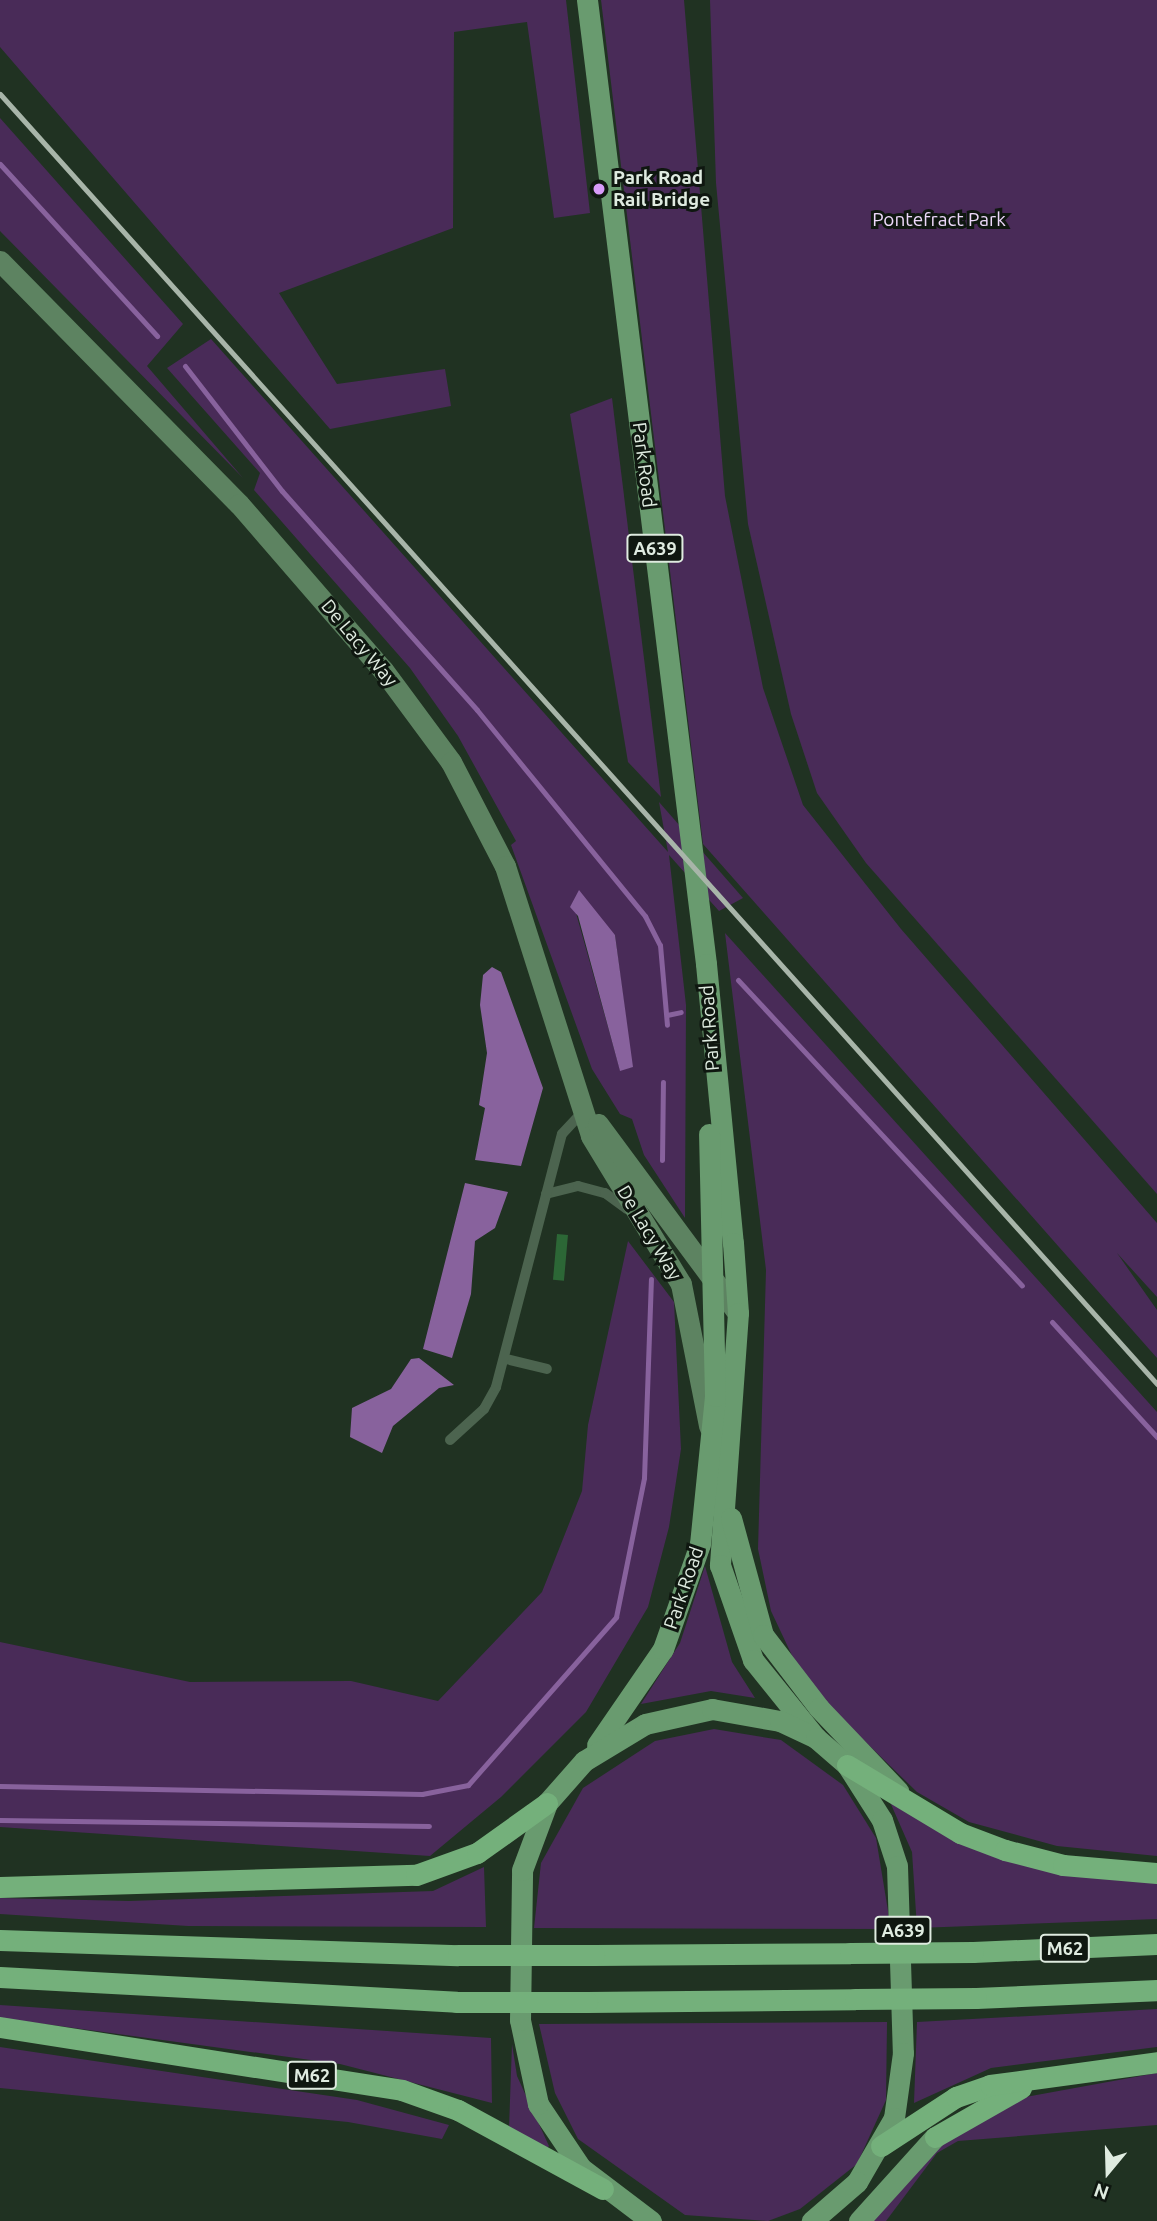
<!DOCTYPE html>
<html>
<head>
<meta charset="utf-8">
<style>
  body { margin:0 }
  #map { position:relative; width:1157px; height:2221px; overflow:hidden; background:#203222; font-family:Ubuntu,sans-serif }
  div>[style] { position:absolute }
  .green>* { inset:0; background:#492b58 }
  .water>* { inset:0; background:#88629d }
  .stream>* { height:5px; margin:-2.5px; padding:0 2.5px; transform-origin:2.5px; border-radius:2.5px; background:#88629d }
  .building>* { inset:0; background:#2c6736; transform-origin:0 0 }
  .lane>* { height:10px; margin:-5px; padding:0 5px; transform-origin:5px; border-radius:5px; background:#4c644f }
  .secondary>* { height:21px; margin:-10.5px; padding:0 10.5px; transform-origin:10.5px; border-radius:10.5px; background:#5d8361 }
  .primary>* { height:21px; margin:-10.5px; padding:0 10.5px; transform-origin:10.5px; border-radius:10.5px; background:#699b6f }
  .highway>* { height:21px; margin:-10.5px; padding:0 10.5px; transform-origin:10.5px; border-radius:10.5px; background:#74b07b }
  .rail>* { height:5px; margin:-2.5px; padding:0 2.5px; transform-origin:2.5px; border-radius:2.5px; background:#a8b5a9 }
  .highway-bridge>* { height:21px; margin:-10.5px; padding:0 10.5px; transform-origin:10.5px; border-radius:10.5px; background:#74b07b }
  .dots>* { width:19px; height:19px; translate:-50% -50%; box-sizing:border-box; border:4px solid #0f1710; border-radius:50% }
  span { translate:-50% -50%; white-space:nowrap; text-align:center; line-height:1.15; -webkit-text-stroke:6px #0f1710; paint-order:stroke }
  .shield-label span { padding:2px 5px; background:#0f1710; border:2px solid; border-radius:5px; -webkit-text-stroke-width:0 }
  .shield-label { font-size:18px; color:#dfebe0; font-weight:700 }
  .poi-label { font-size:19px; color:#dfebe0; font-weight:700 }
  .left { translate:0 -50%; text-align:left }
  .park-label { font-size:19px; color:#eed9fb }
  .street-label { font-size:19px; color:#dfebe0 }
  .north { position:absolute; left:1073px; top:2137px; width:70px; height:70px; -webkit-text-stroke:5px #0f1710; paint-order:stroke; rotate:199deg; font-size:19px; font-weight:700; line-height:28px; text-align:center; color:#dfebe0 }
  .north::after { content:''; display:block; margin:auto; width:24px; height:32px; background:#dfebe0; clip-path:polygon(50% 0,100% 100%,50% 72%,0 100%) }
</style>
</head>
<body>
<div id="map">
  <div class="green">
    <i style="clip-path:polygon(0 0,566px 0,590px 213px,554px 218px,527px 22px,454px 32px,453px 228px,279px 293px,337px 384px,445px 369px,451px 406px,330px 429px,0 47px)"></i>
    <i style="clip-path:polygon(601px 0,684px 0,725px 496px,763px 688px,803px 805px,901px 929px,1157px 1223px,1157px 1297px,1117px 1253px,1157px 1310px,1157px 1358px,703px 844px)"></i>
    <i style="clip-path:polygon(710px 0,1157px 0,1157px 1194px,866px 863px,817px 793px,791px 714px,748px 524px,716px 183px)"></i>
    <i style="clip-path:polygon(0 118px,183px 324px,147px 366px,243px 478px,0 231px)"></i>
    <i style="clip-path:polygon(evenodd,211px 339px,668px 852px,659px 802px,743px 898px,719px 911px,669px 855px,686px 1005px,685px 1218px,644px 1155px,632px 1119px,620px 1114px,592px 1069px,511px 845px,516px 841px,458px 736px,410px 668px,254px 490px,260px 473px,167px 368px,211px 339px,576px 913px,615px 935px,632px 1067px,620px 1070px,576px 913px)"></i>
    <i style="clip-path:polygon(612px 398px,661px 797px,628px 762px,570px 414px)"></i>
    <i style="clip-path:polygon(725px 933px,1157px 1412px,1157px 1856px,1057px 1846px,969px 1822px,917px 1792px,805px 1683px,771px 1611px,758px 1549px,766px 1270px)"></i>
    <i style="clip-path:polygon(628px 1241px,674px 1302px,681px 1449px,669px 1527px,648px 1607px,586px 1712px,501px 1797px,430px 1856px,0 1827px,0 1642px,190px 1682px,351px 1681px,438px 1701px,542px 1592px,582px 1491px,588px 1425px)"></i>
    <i style="clip-path:polygon(705px 1566px,732px 1662px,755px 1698px,711px 1691px,641px 1704px,680px 1643px)"></i>
    <i style="clip-path:polygon(714px 1729px,781px 1740px,843px 1785px,876px 1838px,891px 1929px,534px 1928px,541px 1863px,583px 1788px,655px 1741px)"></i>
    <i style="clip-path:polygon(890px 1802px,939px 1831px,1157px 1881px,1157px 1919px,917px 1928px,912px 1852px)"></i>
    <i style="clip-path:polygon(484px 1867px,486px 1927px,188px 1926px,0 1914px,0 1898px,129px 1901px,433px 1891px)"></i>
    <i style="clip-path:polygon(0 2005px,491px 2038px,492px 2103px,340px 2064px,0 2018px)"></i>
    <i style="clip-path:polygon(1157px 2009px,1157px 2047px,991px 2068px,914px 2103px,917px 2022px)"></i>
    <i style="clip-path:polygon(887px 2022px,886px 2100px,857px 2164px,800px 2209px,768px 2221px,685px 2215px,578px 2139px,555px 2093px,539px 2024px)"></i>
    <i style="clip-path:polygon(512px 2044px,517px 2076px,549px 2146px,544px 2151px,509px 2128px)"></i>
    <i style="clip-path:polygon(0 2047px,357px 2100px,449px 2125px,442px 2139px,348px 2122px,0 2088px)"></i>
    <i style="clip-path:polygon(1157px 2073px,1157px 2125px,958px 2141px,937px 2153px,886px 2221px,867px 2221px,912px 2164px,1014px 2099px)"></i>
  </div>
  <div class="water">
    <i style="clip-path:polygon(579px 890px,615px 935px,633px 1067px,620px 1071px,578px 916px,570px 907px)"></i>
    <i style="clip-path:polygon(492px 967px,501px 972px,543px 1088px,521px 1166px,475px 1160px,485px 1108px,479px 1105px,487px 1053px,480px 1005px,483px 975px)"></i>
    <i style="clip-path:polygon(465px 1183px,508px 1192px,495px 1228px,475px 1241px,471px 1294px,452px 1358px,423px 1349px)"></i>
    <i style="clip-path:polygon(419px 1358px,454px 1385px,439px 1388px,393px 1426px,382px 1453px,350px 1437px,352px 1408px,391px 1389px,411px 1359px)"></i>
  </div>
  <div class="stream">
    <i style="left:0;top:164px;width:233px;rotate:47.6deg"></i>
    <i style="left:185px;top:366px;width:158px;rotate:52.2deg"></i>
    <i style="left:282px;top:491px;width:293px;rotate:48.3deg"></i>
    <i style="left:477px;top:710px;width:266px;rotate:50.8deg"></i>
    <i style="left:645px;top:916px;width:33px;rotate:63deg"></i>
    <i style="left:660px;top:945px;width:80px;rotate:85deg"></i>
    <i style="left:738px;top:980px;width:417px;rotate:47.1deg"></i>
    <i style="left:667px;top:1015px;width:14px;rotate:-12deg"></i>
    <i style="left:662px;top:1160px;width:78px;rotate:-89.3deg"></i>
    <i style="left:1052px;top:1322px;width:156px;rotate:47.6deg"></i>
    <i style="left:0;top:1786px;width:422px;rotate:1.1deg"></i>
    <i style="left:422px;top:1794px;width:47px;rotate:-11.1deg"></i>
    <i style="left:468px;top:1785px;width:224px;rotate:-48.6deg"></i>
    <i style="left:616px;top:1617px;width:142px;rotate:-78.6deg"></i>
    <i style="left:644px;top:1478px;width:199px;rotate:-88deg"></i>
    <i style="left:0;top:1820px;width:429px;rotate:0.8deg"></i>
  </div>
  <div class="building">
    <i style="left:557px;top:1234px;width:11px;height:46px;rotate:5deg"></i>
  </div>
  <div class="lane">
    <i style="left:546px;top:1194px;width:33px;rotate:-14deg"></i>
    <i style="left:578px;top:1186px;width:28px;rotate:15deg"></i>
    <i style="left:605px;top:1193px;width:27px;rotate:36deg"></i>
    <i style="left:506px;top:1359px;width:42px;rotate:13.7deg"></i>
    <i style="left:450px;top:1440px;width:46px;rotate:-42.4deg"></i>
    <i style="left:484px;top:1409px;width:25px;rotate:-61deg"></i>
    <i style="left:496px;top:1387px;width:261px;rotate:-75.4deg"></i>
    <i style="left:562px;top:1134px;width:33px;rotate:-47deg"></i>
  </div>
  <div class="secondary">
    <i style="left:0;top:261px;width:341px;rotate:45.5deg"></i>
    <i style="left:239px;top:504px;width:220px;rotate:49.1deg"></i>
    <i style="left:383px;top:670px;width:114px;rotate:53.5deg"></i>
    <i style="left:451px;top:762px;width:117px;rotate:62.6deg"></i>
    <i style="left:505px;top:866px;width:283px;rotate:72.3deg"></i>
    <i style="left:591px;top:1136px;width:173px;rotate:58.7deg"></i>
    <i style="left:681px;top:1284px;width:145px;rotate:78.8deg"></i>
    <i style="left:598px;top:1124px;width:235px;rotate:53.5deg"></i>
  </div>
  <div class="primary">
    <i style="left:587px;top:0;width:971px;rotate:82.96deg"></i>
    <i style="left:706px;top:964px;width:280px;rotate:84.5deg"></i>
    <i style="left:733px;top:1243px;width:70px;rotate:85.9deg"></i>
    <i style="left:738px;top:1313px;width:253px;rotate:94.1deg"></i>
    <i style="left:720px;top:1565px;width:101px;rotate:70.8deg"></i>
    <i style="left:753px;top:1660px;width:100px;rotate:51.1deg"></i>
    <i style="left:731px;top:1518px;width:121px;rotate:74.7deg"></i>
    <i style="left:763px;top:1635px;width:92px;rotate:52.5deg"></i>
    <i style="left:819px;top:1708px;width:115px;rotate:46.4deg"></i>
    <i style="left:597px;top:1745px;width:116px;rotate:-55.5deg"></i>
    <i style="left:663px;top:1649px;width:111px;rotate:-70.6deg"></i>
    <i style="left:700px;top:1544px;width:149px;rotate:-84.2deg"></i>
    <i style="left:715px;top:1396px;width:262px;rotate:-91.3deg"></i>
    <i style="left:651px;top:2221px;width:88px;rotate:-142.9deg"></i>
    <i style="left:581px;top:2168px;width:77px;rotate:-123.9deg"></i>
    <i style="left:538px;top:2104px;width:86px;rotate:-102.1deg"></i>
    <i style="left:520px;top:2020px;width:150px;rotate:-89.2deg"></i>
    <i style="left:522px;top:1870px;width:72px;rotate:-69.5deg"></i>
    <i style="left:547px;top:1803px;width:56px;rotate:-48.6deg"></i>
    <i style="left:584px;top:1761px;width:71px;rotate:-31.2deg"></i>
    <i style="left:645px;top:1724px;width:69px;rotate:-12.6deg"></i>
    <i style="left:712px;top:1709px;width:69px;rotate:10deg"></i>
    <i style="left:780px;top:1721px;width:40px;rotate:25deg"></i>
    <i style="left:816px;top:1738px;width:41px;rotate:41.1deg"></i>
    <i style="left:847px;top:1765px;width:65px;rotate:57.5deg"></i>
    <i style="left:882px;top:1820px;width:48px;rotate:71.9deg"></i>
    <i style="left:897px;top:1866px;width:187px;rotate:88.2deg"></i>
    <i style="left:903px;top:2053px;width:66px;rotate:97.9deg"></i>
    <i style="left:894px;top:2118px;width:74px;rotate:120deg"></i>
    <i style="left:857px;top:2182px;width:60px;rotate:139.1deg"></i>
    <i style="left:859px;top:2221px;width:113px;rotate:-47.9deg"></i>
  </div>
  <div class="highway">
    <i style="left:847px;top:1765px;width:132px;rotate:31deg"></i>
    <i style="left:960px;top:1833px;width:48px;rotate:20.7deg"></i>
    <i style="left:1005px;top:1850px;width:60px;rotate:14.5deg"></i>
    <i style="left:1063px;top:1865px;width:94px;rotate:4.9deg"></i>
    <i style="left:0;top:1887px;width:416px;rotate:-1.7deg"></i>
    <i style="left:416px;top:1875px;width:65px;rotate:-19.8deg"></i>
    <i style="left:477px;top:1853px;width:86px;rotate:-35.5deg"></i>
    <i style="left:0;top:1940px;width:458px;rotate:1.9deg"></i>
    <i style="left:973px;top:1952px;width:184px;rotate:-2.5deg"></i>
    <i style="left:594px;top:1955px;width:256px;rotate:-0.4deg"></i>
    <i style="left:0;top:1977px;width:457px;rotate:3.1deg"></i>
    <i style="left:976px;top:1998px;width:181px;rotate:-2.5deg"></i>
    <i style="left:587px;top:2002px;width:268px;rotate:-0.6deg"></i>
    <i style="left:0;top:2027px;width:407px;rotate:8.9deg"></i>
    <i style="left:402px;top:2090px;width:59px;rotate:19.7deg"></i>
    <i style="left:458px;top:2110px;width:165px;rotate:28.6deg"></i>
    <i style="left:935px;top:2137px;width:99px;rotate:-29.7deg"></i>
    <i style="left:881px;top:2146px;width:90px;rotate:-33.2deg"></i>
    <i style="left:956px;top:2097px;width:36px;rotate:-19deg"></i>
    <i style="left:990px;top:2085px;width:169px;rotate:-7.8deg"></i>
  </div>
  <div class="rail">
    <i style="left:0;top:94px;width:1733px;rotate:48.11deg"></i>
  </div>
  <div class="highway-bridge">
    <i style="left:850px;top:1953px;width:123px;rotate:-0.5deg"></i>
    <i style="left:458px;top:1955px;width:136px"></i>
    <i style="left:855px;top:1999px;width:121px;rotate:-0.5deg"></i>
    <i style="left:456px;top:2002px;width:131px"></i>
  </div>
  <div class="dots">
    <i style="left:599px;top:189px;background:#d79bf8"></i>
  </div>
  <div class="shield-label">
    <span style="left:655px;top:548px">A639</span>
    <span style="left:903px;top:1930px">A639</span>
    <span style="left:1065px;top:1948px">M62</span>
    <span style="left:312px;top:2075px">M62</span>
  </div>
  <div class="poi-label">
    <span class="left" style="left:613px;top:189px">Park Road<br>Rail Bridge</span>
  </div>
  <div class="park-label">
    <span style="left:939px;top:220px">Pontefract Park</span>
  </div>
  <div class="street-label">
    <span style="left:644px;top:465px;rotate:83deg">Park Road</span>
    <span style="left:359px;top:643px;rotate:50deg">De Lacy Way</span>
    <span style="left:710px;top:1028px;rotate:-94deg">Park Road</span>
    <span style="left:649px;top:1233px;rotate:59deg">De Lacy Way</span>
    <span style="left:684px;top:1588px;rotate:-71deg">Park Road</span>
  </div>
  <div class="north">N</div>
</div>
</body>
</html>
